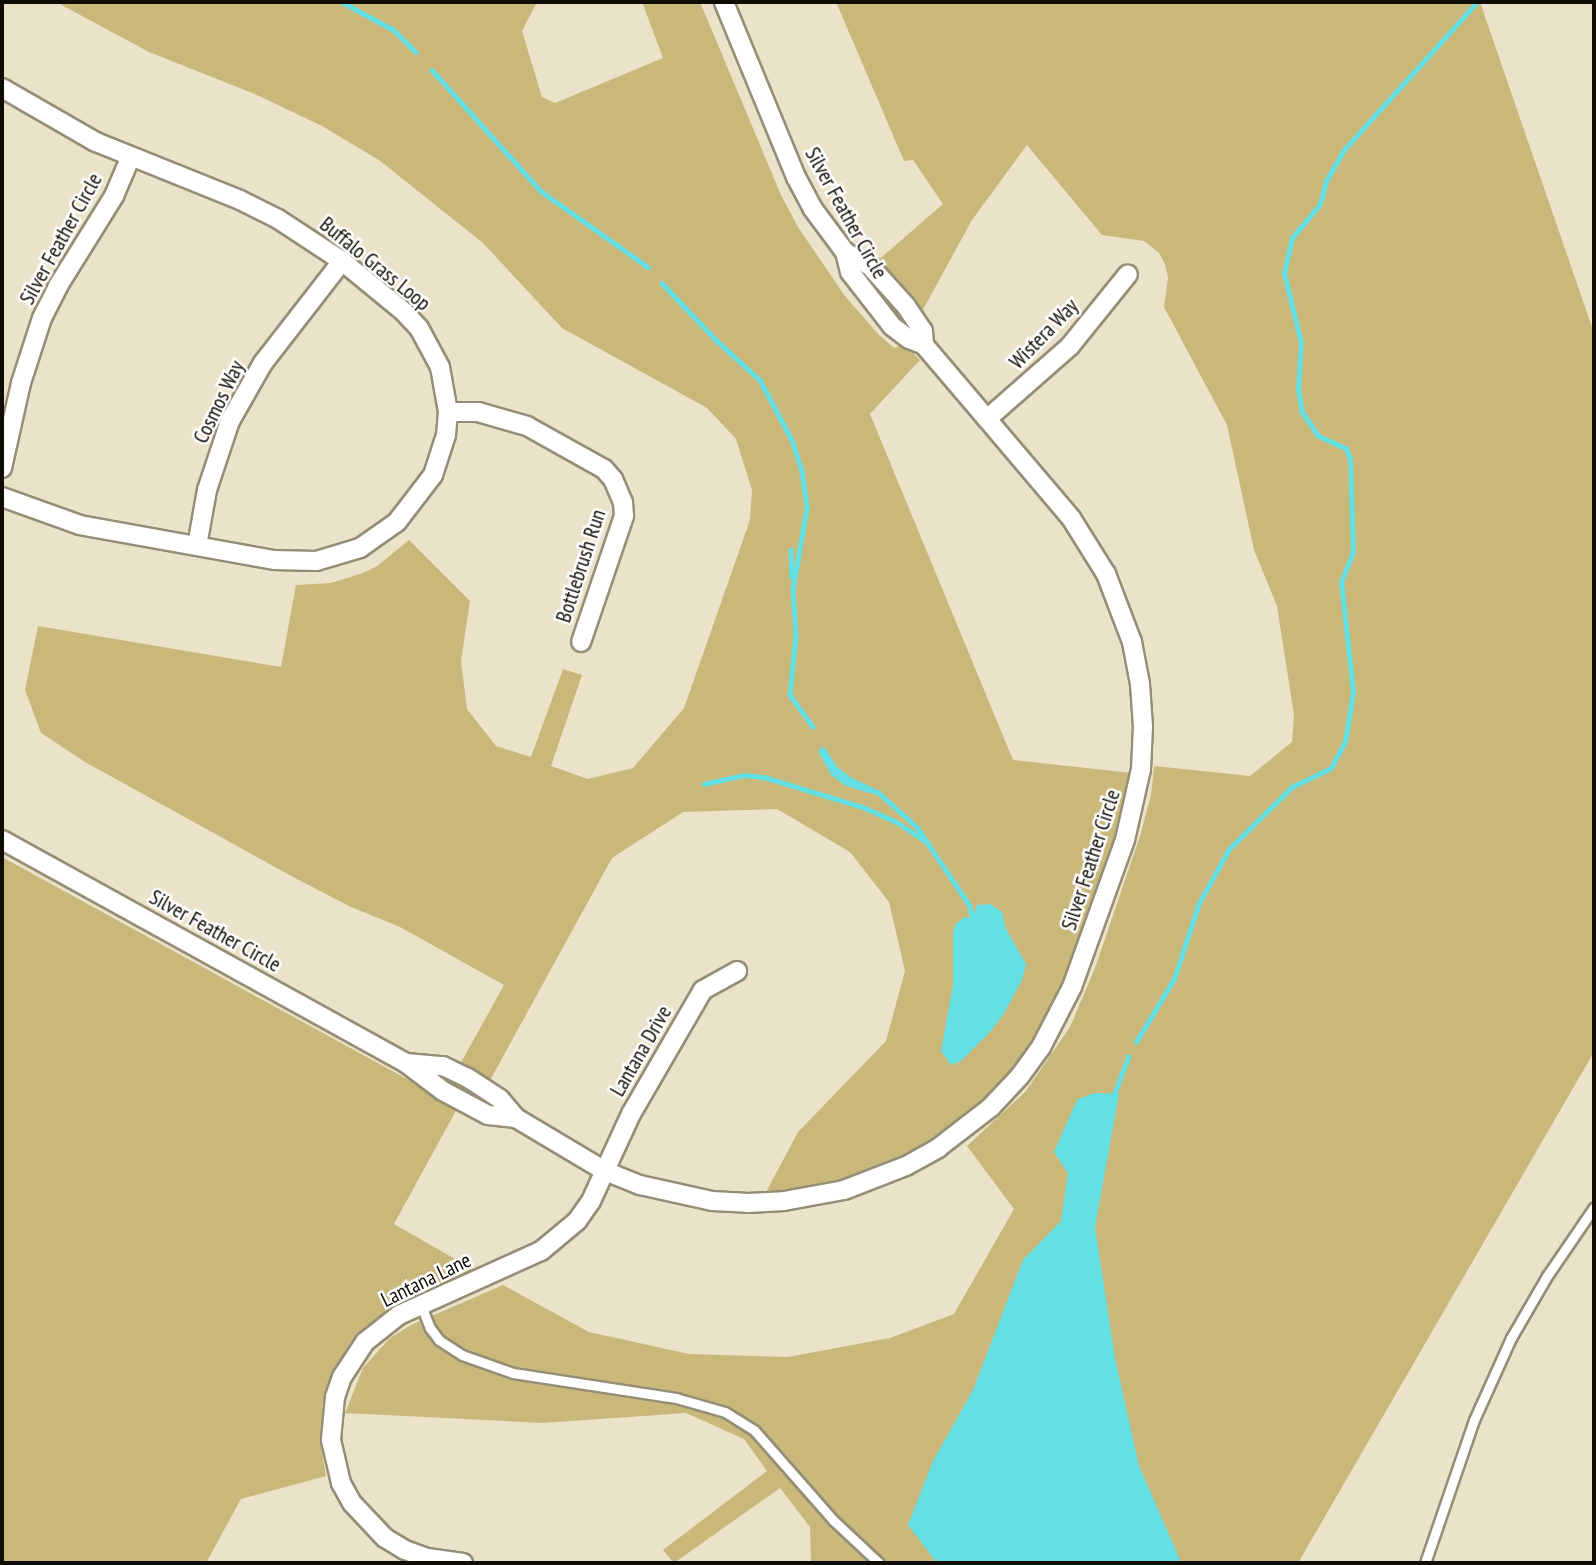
<!DOCTYPE html>
<html>
<head>
<meta charset="utf-8">
<style>
  body { margin:0 }
  #map { position:relative; width:1596px; height:1565px; overflow:hidden; background:#ebe3c9; font-family:"PT Sans Narrow",sans-serif }
  div>[style] { position:absolute }
  .green>* { inset:0; background:#cab87b }
  .water>* { inset:0; background:#64dfe4 }
  .stream>* { height:4.5px; margin:-2.25px; padding:0 2.25px; transform-origin:2.25px; border-radius:2.25px; background:#64dfe4 }
  .roads { filter:drop-shadow(2px 0 #958e76) drop-shadow(-2px 0 #958e76) drop-shadow(0 2px #958e76) drop-shadow(0 -2px #958e76) }
  .lane>* { height:9px; margin:-4.5px; padding:0 4.5px; transform-origin:4.5px; border-radius:4.5px; background:#fff }
  .street>* { height:18px; margin:-9px; padding:0 9px; transform-origin:9px; border-radius:9px; background:#fff }
  span { translate:-50% -50%; white-space:nowrap; text-align:center; line-height:1.15; -webkit-text-stroke:5px #fff; paint-order:stroke }
  .street-label { font-size:21px; color:#0f0c04 }
  .frame { position:absolute; inset:0; border:4px solid #0f0c04; pointer-events:none }
</style>
</head>
<body>
<div id="map">
  <div class="green">
    <i style="clip-path:polygon(56px 2px,537px 2px,522px 31px,542px 97px,555px 103px,663px 58px,642px 2px,700px 2px,781px 195px,798px 227px,845px 296px,878px 334px,894px 348px,904px 344px,920px 360px,870px 414px,1013px 760px,1132px 773px,1105px 874px,1051px 1013px,1021px 1061px,997px 1090px,960px 1122px,899px 1160px,833px 1185px,765px 1194px,798px 1132px,886px 1041px,905px 971px,889px 902px,850px 852px,777px 809px,683px 812px,612px 858px,488px 1084px,458px 1068px,504px 985px,400px 927px,351px 907px,293px 877px,85px 762px,41px 733px,25px 690px,38px 626px,281px 667px,296px 585px,331px 583px,363px 573px,377px 566px,409px 540px,470px 601px,461px 661px,467px 709px,496px 746px,531px 757px,563px 669px,582px 675px,551px 766px,588px 779px,633px 768px,684px 708px,750px 520px,752px 490px,736px 439px,707px 408px,562px 328px,483px 243px,379px 160px,322px 126px,257px 95px,149px 52px)"></i>
    <i style="clip-path:polygon(836px 2px,1480px 2px,1594px 333px,1594px 1052px,1298px 1563px,811px 1563px,810px 1527px,780px 1488px,674px 1563px,663px 1550px,767px 1471px,744px 1439px,686px 1413px,543px 1423px,345px 1413px,363px 1368px,390px 1338px,411px 1325px,503px 1285px,589px 1332px,689px 1354px,788px 1357px,890px 1338px,954px 1314px,1014px 1209px,967px 1146px,1025px 1092px,1070px 1027px,1095px 968px,1140px 836px,1151px 795px,1154px 766px,1250px 776px,1292px 742px,1294px 715px,1277px 606px,1254px 550px,1227px 425px,1164px 307px,1168px 278px,1165px 264px,1159px 253px,1144px 241px,1102px 235px,1027px 145px,972px 220px,919px 317px,875px 263px,943px 204px,913px 160px,904px 161px)"></i>
    <i style="clip-path:polygon(2px 857px,458px 1107px,394px 1224px,476px 1271px,407px 1301px,368px 1326px,353px 1341px,340px 1360px,323px 1400px,321px 1447px,326px 1476px,241px 1499px,206px 1563px,2px 1563px)"></i>
  </div>
  <div class="water">
    <i style="clip-path:polygon(990px 904px,1002px 912px,1006px 929px,1026px 964px,1022px 980px,1003px 1015px,990px 1032px,961px 1061px,951px 1065px,941px 1051px,953px 985px,953px 932px,955px 925px,964px 917px,972px 919px,977px 905px)"></i>
    <i style="clip-path:polygon(1094px 1093px,1119px 1094px,1095px 1227px,1115px 1358px,1139px 1466px,1181px 1562px,937px 1563px,908px 1525px,933px 1461px,973px 1390px,1023px 1260px,1061px 1221px,1068px 1173px,1054px 1152px,1077px 1100px)"></i>
  </div>
  <div class="stream">
    <i style="left:342px;top:2px;width:59px;rotate:28.3deg"></i>
    <i style="left:394px;top:30px;width:31px;rotate:45deg"></i>
    <i style="left:432px;top:70px;width:163px;rotate:48deg"></i>
    <i style="left:541px;top:191px;width:131px;rotate:35.4deg"></i>
    <i style="left:662px;top:283px;width:79px;rotate:46.5deg"></i>
    <i style="left:716px;top:340px;width:59px;rotate:42.3deg"></i>
    <i style="left:760px;top:380px;width:68px;rotate:61.9deg"></i>
    <i style="left:792px;top:440px;width:33px;rotate:72deg"></i>
    <i style="left:802px;top:471px;width:37px;rotate:82deg"></i>
    <i style="left:807px;top:508px;width:83px;rotate:99.7deg"></i>
    <i style="left:791px;top:550px;width:27px;rotate:88deg"></i>
    <i style="left:793px;top:589px;width:46px;rotate:86.3deg"></i>
    <i style="left:796px;top:635px;width:60px;rotate:95.7deg"></i>
    <i style="left:790px;top:695px;width:39px;rotate:54deg"></i>
    <i style="left:823px;top:749px;width:22px;rotate:58deg"></i>
    <i style="left:835px;top:768px;width:18px;rotate:38deg"></i>
    <i style="left:849px;top:779px;width:33px;rotate:25deg"></i>
    <i style="left:879px;top:793px;width:51px;rotate:41.8deg"></i>
    <i style="left:917px;top:827px;width:95px;rotate:56.1deg"></i>
    <i style="left:970px;top:906px;width:13px;rotate:81deg"></i>
    <i style="left:821px;top:751px;width:25px;rotate:61deg"></i>
    <i style="left:833px;top:773px;width:17px;rotate:36deg"></i>
    <i style="left:847px;top:783px;width:22px;rotate:18deg"></i>
    <i style="left:704px;top:784px;width:41px;rotate:-12.7deg"></i>
    <i style="left:744px;top:775px;width:20px;rotate:6deg"></i>
    <i style="left:764px;top:777px;width:103px;rotate:16.9deg"></i>
    <i style="left:863px;top:807px;width:37px;rotate:24deg"></i>
    <i style="left:897px;top:822px;width:37px;rotate:34deg"></i>
    <i style="left:1136px;top:1042px;width:74px;rotate:-58.9deg"></i>
    <i style="left:1174px;top:979px;width:80px;rotate:-71.8deg"></i>
    <i style="left:1199px;top:903px;width:62px;rotate:-60.9deg"></i>
    <i style="left:1229px;top:849px;width:88px;rotate:-44.5deg"></i>
    <i style="left:1292px;top:787px;width:43px;rotate:-26deg"></i>
    <i style="left:1331px;top:768px;width:30px;rotate:-62deg"></i>
    <i style="left:1345px;top:742px;width:51px;rotate:-80.9deg"></i>
    <i style="left:1353px;top:692px;width:111px;rotate:-96.2deg"></i>
    <i style="left:1341px;top:582px;width:31px;rotate:-68deg"></i>
    <i style="left:1353px;top:553px;width:94px;rotate:-91.8deg"></i>
    <i style="left:1350px;top:459px;width:11px;rotate:-112deg"></i>
    <i style="left:1346px;top:449px;width:31px;rotate:-155deg"></i>
    <i style="left:1318px;top:436px;width:29px;rotate:-124deg"></i>
    <i style="left:1302px;top:412px;width:23px;rotate:-100deg"></i>
    <i style="left:1298px;top:389px;width:46px;rotate:-86.3deg"></i>
    <i style="left:1301px;top:343px;width:72px;rotate:-103.7deg"></i>
    <i style="left:1284px;top:273px;width:36px;rotate:-77deg"></i>
    <i style="left:1292px;top:238px;width:44px;rotate:-50.5deg"></i>
    <i style="left:1320px;top:204px;width:24px;rotate:-75deg"></i>
    <i style="left:1326px;top:181px;width:34px;rotate:-60deg"></i>
    <i style="left:1343px;top:151px;width:200px;rotate:-48deg"></i>
    <i style="left:1114px;top:1094px;width:40px;rotate:-69deg"></i>
  </div>
  <div class="roads">
    <div class="lane">
      <i style="left:421px;top:1305px;width:25px;rotate:69deg"></i>
      <i style="left:430px;top:1328px;width:15px;rotate:53deg"></i>
      <i style="left:439px;top:1340px;width:27px;rotate:33deg"></i>
      <i style="left:462px;top:1355px;width:54px;rotate:19.4deg"></i>
      <i style="left:513px;top:1373px;width:165px;rotate:8.7deg"></i>
      <i style="left:676px;top:1398px;width:51px;rotate:15.9deg"></i>
      <i style="left:725px;top:1412px;width:34px;rotate:32deg"></i>
      <i style="left:754px;top:1430px;width:120px;rotate:48.7deg"></i>
      <i style="left:833px;top:1520px;width:63px;rotate:43.1deg"></i>
      <i style="left:1425px;top:1563px;width:151px;rotate:-71.1deg"></i>
      <i style="left:1474px;top:1420px;width:90px;rotate:-65.7deg"></i>
      <i style="left:1511px;top:1338px;width:72px;rotate:-59.9deg"></i>
      <i style="left:1547px;top:1276px;width:83px;rotate:-55.7deg"></i>
    </div>
    <div class="street">
      <i style="left:2px;top:88px;width:108px;rotate:29.9deg"></i>
      <i style="left:96px;top:142px;width:155px;rotate:21.9deg"></i>
      <i style="left:240px;top:200px;width:42px;rotate:26.6deg"></i>
      <i style="left:278px;top:219px;width:77px;rotate:33.3deg"></i>
      <i style="left:342px;top:261px;width:80px;rotate:39.4deg"></i>
      <i style="left:404px;top:312px;width:22px;rotate:47deg"></i>
      <i style="left:419px;top:328px;width:44px;rotate:61.7deg"></i>
      <i style="left:440px;top:367px;width:46px;rotate:79.9deg"></i>
      <i style="left:448px;top:412px;width:23px;rotate:95deg"></i>
      <i style="left:446px;top:435px;width:42px;rotate:108deg"></i>
      <i style="left:433px;top:475px;width:59px;rotate:127.5deg"></i>
      <i style="left:397px;top:522px;width:45px;rotate:144.9deg"></i>
      <i style="left:360px;top:548px;width:46px;rotate:163.5deg"></i>
      <i style="left:316px;top:561px;width:42px;rotate:-178.6deg"></i>
      <i style="left:274px;top:560px;width:197px;rotate:-169.8deg"></i>
      <i style="left:80px;top:525px;width:83px;rotate:-160.3deg"></i>
      <i style="left:845px;top:252px;width:29px;rotate:29deg"></i>
      <i style="left:870px;top:266px;width:54px;rotate:48deg"></i>
      <i style="left:906px;top:306px;width:30px;rotate:56deg"></i>
      <i style="left:923px;top:331px;width:14px;rotate:86deg"></i>
      <i style="left:448px;top:412px;width:30px"></i>
      <i style="left:478px;top:412px;width:51px;rotate:15.9deg"></i>
      <i style="left:527px;top:426px;width:88px;rotate:29.2deg"></i>
      <i style="left:604px;top:469px;width:13px;rotate:48deg"></i>
      <i style="left:613px;top:479px;width:25px;rotate:67deg"></i>
      <i style="left:623px;top:502px;width:14px;rotate:86deg"></i>
      <i style="left:624px;top:516px;width:133px;rotate:108.8deg"></i>
      <i style="left:987px;top:419px;width:111px;rotate:-41.3deg"></i>
      <i style="left:1070px;top:346px;width:92px;rotate:-51.1deg"></i>
      <i style="left:2px;top:468px;width:87px;rotate:-77.4deg"></i>
      <i style="left:21px;top:383px;width:68px;rotate:-72.1deg"></i>
      <i style="left:42px;top:318px;width:36px;rotate:-63deg"></i>
      <i style="left:58px;top:286px;width:106px;rotate:-58.1deg"></i>
      <i style="left:114px;top:196px;width:43px;rotate:-67deg"></i>
      <i style="left:197px;top:546px;width:57px;rotate:-79.9deg"></i>
      <i style="left:207px;top:490px;width:73px;rotate:-71.6deg"></i>
      <i style="left:230px;top:421px;width:67px;rotate:-60.4deg"></i>
      <i style="left:263px;top:363px;width:129px;rotate:-52.2deg"></i>
      <i style="left:2px;top:840px;width:461px;rotate:28.9deg"></i>
      <i style="left:406px;top:1063px;width:46px;rotate:37.1deg"></i>
      <i style="left:443px;top:1091px;width:51px;rotate:28.1deg"></i>
      <i style="left:488px;top:1115px;width:28px;rotate:6deg"></i>
      <i style="left:406px;top:1063px;width:37px;rotate:5deg"></i>
      <i style="left:443px;top:1066px;width:28px;rotate:26deg"></i>
      <i style="left:468px;top:1078px;width:38px;rotate:33deg"></i>
      <i style="left:500px;top:1099px;width:25px;rotate:50deg"></i>
      <i style="left:516px;top:1118px;width:104px;rotate:30.8deg"></i>
      <i style="left:605px;top:1171px;width:38px;rotate:22deg"></i>
      <i style="left:640px;top:1185px;width:74px;rotate:12.5deg"></i>
      <i style="left:712px;top:1201px;width:36px;rotate:3deg"></i>
      <i style="left:748px;top:1203px;width:36px;rotate:-3deg"></i>
      <i style="left:784px;top:1201px;width:61px;rotate:-10.4deg"></i>
      <i style="left:844px;top:1190px;width:66px;rotate:-21.2deg"></i>
      <i style="left:906px;top:1166px;width:37px;rotate:-29deg"></i>
      <i style="left:938px;top:1148px;width:67px;rotate:-37.7deg"></i>
      <i style="left:991px;top:1107px;width:42px;rotate:-46.9deg"></i>
      <i style="left:1020px;top:1076px;width:36px;rotate:-54deg"></i>
      <i style="left:1041px;top:1047px;width:68px;rotate:-62.7deg"></i>
      <i style="left:1072px;top:987px;width:156px;rotate:-70.2deg"></i>
      <i style="left:1125px;top:840px;width:73px;rotate:-77.3deg"></i>
      <i style="left:1141px;top:769px;width:42px;rotate:-87.3deg"></i>
      <i style="left:1143px;top:727px;width:43px;rotate:-94deg"></i>
      <i style="left:1140px;top:684px;width:43px;rotate:-100.8deg"></i>
      <i style="left:1132px;top:642px;width:73px;rotate:-110.9deg"></i>
      <i style="left:1106px;top:574px;width:66px;rotate:-122deg"></i>
      <i style="left:1071px;top:518px;width:130px;rotate:-130.3deg"></i>
      <i style="left:987px;top:419px;width:97px;rotate:-130.4deg"></i>
      <i style="left:924px;top:345px;width:16px;rotate:-158deg"></i>
      <i style="left:909px;top:339px;width:21px;rotate:-143deg"></i>
      <i style="left:892px;top:326px;width:68px;rotate:-127.9deg"></i>
      <i style="left:850px;top:272px;width:21px;rotate:-104deg"></i>
      <i style="left:845px;top:252px;width:54px;rotate:-126.7deg"></i>
      <i style="left:813px;top:209px;width:36px;rotate:-118deg"></i>
      <i style="left:796px;top:177px;width:189px;rotate:-112.4deg"></i>
      <i style="left:463px;top:1563px;width:36px;rotate:-172deg"></i>
      <i style="left:427px;top:1558px;width:23px;rotate:-160deg"></i>
      <i style="left:405px;top:1550px;width:23px;rotate:-149deg"></i>
      <i style="left:385px;top:1538px;width:48px;rotate:-133.3deg"></i>
      <i style="left:352px;top:1503px;width:23px;rotate:-119deg"></i>
      <i style="left:341px;top:1483px;width:44px;rotate:-103.1deg"></i>
      <i style="left:331px;top:1440px;width:43px;rotate:-84.7deg"></i>
      <i style="left:335px;top:1397px;width:21px;rotate:-71deg"></i>
      <i style="left:342px;top:1377px;width:42px;rotate:-56.7deg"></i>
      <i style="left:365px;top:1342px;width:43px;rotate:-38.5deg"></i>
      <i style="left:399px;top:1315px;width:156px;rotate:-24.3deg"></i>
      <i style="left:541px;top:1251px;width:47px;rotate:-39.8deg"></i>
      <i style="left:577px;top:1221px;width:24px;rotate:-55deg"></i>
      <i style="left:591px;top:1201px;width:96px;rotate:-65.3deg"></i>
      <i style="left:631px;top:1114px;width:143px;rotate:-59.9deg"></i>
      <i style="left:703px;top:990px;width:39px;rotate:-29deg"></i>
    </div>
  </div>
  <div class="street-label">
    <span style="left:846px;top:213px;rotate:61deg">Silver Feather Circle</span>
    <span style="left:61px;top:239px;rotate:-61deg">Silver Feather Circle</span>
    <span style="left:375px;top:264px;rotate:39deg">Buffalo Grass Loop</span>
    <span style="left:1044px;top:334px;rotate:-46deg">Wistera Way</span>
    <span style="left:219px;top:402px;rotate:-64deg">Cosmos Way</span>
    <span style="left:581px;top:566px;rotate:-72deg">Bottlebrush Run</span>
    <span style="left:1091px;top:860px;rotate:-72deg">Silver Feather Circle</span>
    <span style="left:215px;top:931px;rotate:29deg">Silver Feather Circle</span>
    <span style="left:641px;top:1051px;rotate:-60deg">Lantana Drive</span>
    <span style="left:426px;top:1280px;rotate:-26deg">Lantana Lane</span>
  </div>
  <div class="frame"></div>
</div>
</body>
</html>
